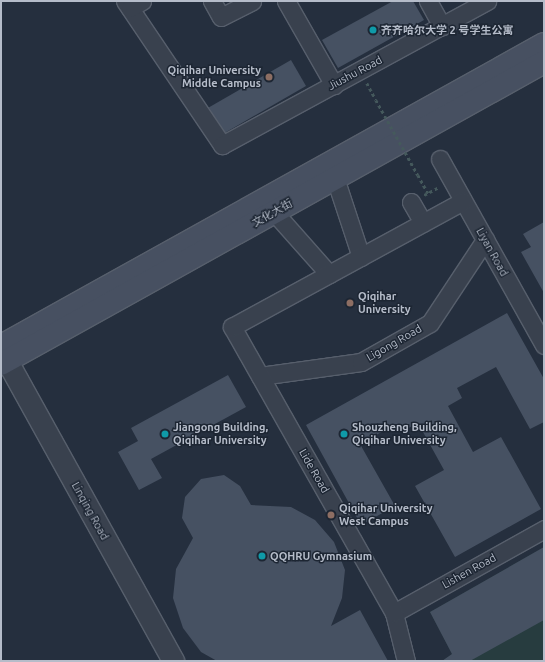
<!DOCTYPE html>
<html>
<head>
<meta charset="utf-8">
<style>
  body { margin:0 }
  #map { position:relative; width:545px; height:662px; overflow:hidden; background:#252f3e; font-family:Ubuntu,"Noto Sans SC",sans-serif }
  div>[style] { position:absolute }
  .green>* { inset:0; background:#273c3f }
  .building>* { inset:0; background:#465162; transform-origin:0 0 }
  .path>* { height:2.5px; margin-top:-1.25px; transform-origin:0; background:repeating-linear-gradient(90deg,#45595c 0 3px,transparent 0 6px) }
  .roads { filter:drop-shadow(1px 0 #575f6c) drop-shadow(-1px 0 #575f6c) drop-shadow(0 1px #575f6c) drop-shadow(0 -1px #575f6c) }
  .minor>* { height:17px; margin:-8.5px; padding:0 8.5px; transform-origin:8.5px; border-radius:8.5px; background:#39414e }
  .tertiary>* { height:21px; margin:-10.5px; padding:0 10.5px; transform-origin:10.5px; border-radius:10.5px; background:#39414e }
  .secondary>* { height:22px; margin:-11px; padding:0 11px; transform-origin:11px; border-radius:11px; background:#475061 }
  .path-bridge>* { height:2.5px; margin-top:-1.25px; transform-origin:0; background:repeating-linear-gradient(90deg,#45595c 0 3px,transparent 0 6px) }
  .dots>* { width:11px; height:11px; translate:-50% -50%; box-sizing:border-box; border:2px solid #1d2633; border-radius:50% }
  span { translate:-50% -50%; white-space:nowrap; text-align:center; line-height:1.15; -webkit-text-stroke:3px #1d2633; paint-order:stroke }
  .poi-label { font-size:11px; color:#b5bcc9; font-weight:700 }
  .left { translate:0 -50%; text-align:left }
  .right { translate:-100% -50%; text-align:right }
  .street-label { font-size:11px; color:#b5bcc9 }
  .frame { position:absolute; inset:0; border:2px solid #b5bcc9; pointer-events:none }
</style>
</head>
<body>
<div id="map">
  <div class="green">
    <i style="clip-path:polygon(544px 547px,544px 661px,442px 661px,452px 654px,430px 612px)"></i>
  </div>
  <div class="building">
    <i style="clip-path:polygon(393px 1px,413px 1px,424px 20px,338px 68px,322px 40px)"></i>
    <i style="left:291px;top:60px;width:30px;height:95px;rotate:60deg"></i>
    <i style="clip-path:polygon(544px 222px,544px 293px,521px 252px,531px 247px,523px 234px)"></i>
    <i style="clip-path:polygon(507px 313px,544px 379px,544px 422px,530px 429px,496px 367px,457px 388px,462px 398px,448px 406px,473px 452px,501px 437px,541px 509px,455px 557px,415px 486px,444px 470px,418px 423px,401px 432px,396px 424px,360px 444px,395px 506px,361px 525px,306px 425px)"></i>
    <i style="clip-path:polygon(228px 375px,246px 407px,151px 459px,162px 478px,139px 490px,118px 452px,138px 441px,131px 428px)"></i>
    <i style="clip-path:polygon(224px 475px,240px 486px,251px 505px,291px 507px,315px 520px,334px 542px,345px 570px,342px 598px,331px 626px,360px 610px,388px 661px,217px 661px,201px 652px,183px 628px,173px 598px,176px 569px,193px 538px,182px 518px,185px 497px,201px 479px)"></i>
    <i style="clip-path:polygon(544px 547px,544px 620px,470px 661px,442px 661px,452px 654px,430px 612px)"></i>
  </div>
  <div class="path">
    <i style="left:367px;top:83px;width:19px;rotate:62deg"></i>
    <i style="left:418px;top:175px;width:21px;rotate:61deg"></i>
    <i style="left:424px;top:195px;width:17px;rotate:-28deg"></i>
  </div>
  <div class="roads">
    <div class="minor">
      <i style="left:125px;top:1px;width:174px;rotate:56deg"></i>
      <i style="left:222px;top:145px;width:302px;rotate:-28.5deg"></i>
      <i style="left:212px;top:1px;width:18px;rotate:61deg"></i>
      <i style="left:221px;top:17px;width:35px;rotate:-27deg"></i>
      <i style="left:286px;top:1px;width:97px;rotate:60.3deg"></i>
      <i style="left:428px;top:1px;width:29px;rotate:61deg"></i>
      <i style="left:130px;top:8px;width:14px;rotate:-30deg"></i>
      <i style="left:440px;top:159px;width:213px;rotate:60.8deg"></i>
      <i style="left:335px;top:178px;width:83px;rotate:71.8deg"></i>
      <i style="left:411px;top:202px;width:24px;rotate:60deg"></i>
      <i style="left:274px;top:212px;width:83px;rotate:48.4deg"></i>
      <i style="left:260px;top:376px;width:102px;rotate:-7.9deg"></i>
      <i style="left:361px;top:362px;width:79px;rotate:-29.5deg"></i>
      <i style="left:430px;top:323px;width:100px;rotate:-56.5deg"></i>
      <i style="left:394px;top:613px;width:172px;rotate:-29.2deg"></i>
      <i style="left:406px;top:661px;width:49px;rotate:-104deg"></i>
      <i style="left:394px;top:613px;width:329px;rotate:-119.5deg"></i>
      <i style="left:232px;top:327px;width:263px;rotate:-28.6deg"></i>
    </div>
    <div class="tertiary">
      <i style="left:7px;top:361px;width:343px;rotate:61deg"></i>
    </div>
    <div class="secondary">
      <i style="left:1px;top:346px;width:621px;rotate:-29.08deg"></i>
      <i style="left:1px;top:364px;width:621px;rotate:-29.08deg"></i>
    </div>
  </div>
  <div class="path-bridge">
    <i style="left:376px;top:100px;width:86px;rotate:60.8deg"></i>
  </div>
  <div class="dots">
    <i style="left:373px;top:30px;background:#0f9aa8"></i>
    <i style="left:269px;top:77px;background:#8d6e63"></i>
    <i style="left:350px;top:303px;background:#8d6e63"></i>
    <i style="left:165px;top:434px;background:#0f9aa8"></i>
    <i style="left:344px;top:434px;background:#0f9aa8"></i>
    <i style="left:331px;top:515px;background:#8d6e63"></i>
    <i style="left:262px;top:556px;background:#0f9aa8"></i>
  </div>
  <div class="poi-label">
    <span class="left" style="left:381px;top:30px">齐齐哈尔大学 2 号学生公寓</span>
    <span class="right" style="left:261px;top:77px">Qiqihar University<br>Middle Campus</span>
    <span class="left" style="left:358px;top:303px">Qiqihar<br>University</span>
    <span class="left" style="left:173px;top:434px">Jiangong Building,<br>Qiqihar University</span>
    <span class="left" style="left:352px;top:434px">Shouzheng Building,<br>Qiqihar University</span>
    <span class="left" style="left:339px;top:515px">Qiqihar University<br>West Campus</span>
    <span class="left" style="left:270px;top:556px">QQHRU Gymnasium</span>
  </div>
  <div class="street-label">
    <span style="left:355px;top:73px;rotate:-28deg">Jiushu Road</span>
    <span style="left:272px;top:213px;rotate:-29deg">文化大街</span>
    <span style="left:492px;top:252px;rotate:61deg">Liyan Road</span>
    <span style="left:394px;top:343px;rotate:-30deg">Ligong Road</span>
    <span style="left:314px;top:471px;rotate:60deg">Lide Road</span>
    <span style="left:90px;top:511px;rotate:61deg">Linqing Road</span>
    <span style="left:469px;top:571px;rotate:-29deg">Lishen Road</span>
  </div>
  <div class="frame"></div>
</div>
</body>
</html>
